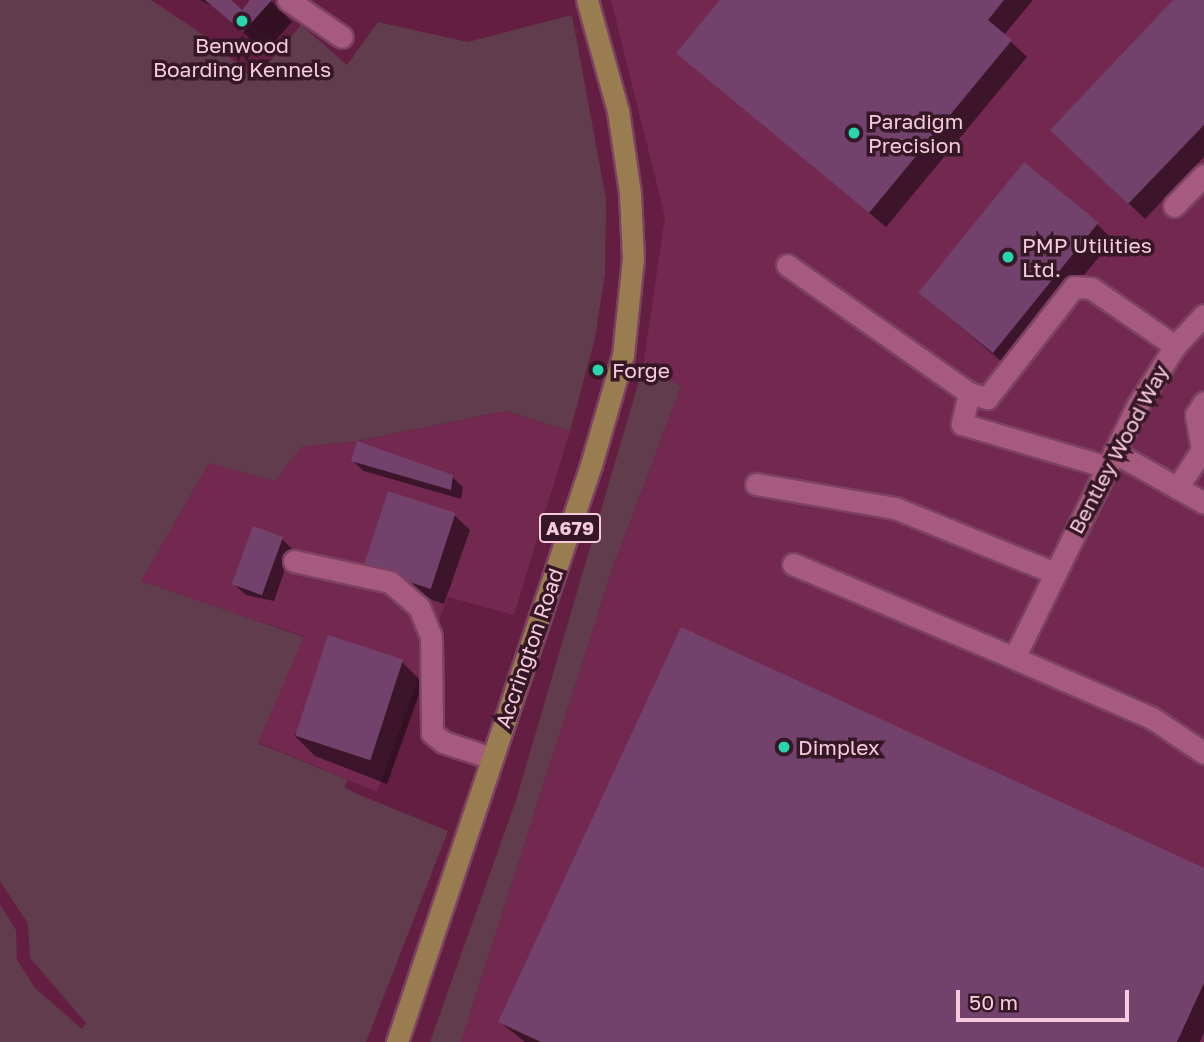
<!DOCTYPE html>
<html>
<head>
<meta charset="utf-8">
<style>
  body { margin:0 }
  #map { position:relative; width:1204px; height:1042px; overflow:hidden; background:#631e42; font-family:"Golos Text",sans-serif }
  div>[style] { position:absolute }
  .built>* { inset:0; background:#72284f }
  .green>* { inset:0; background:#603c4c }
  .shadow>* { inset:0; background:#0007 }
  .building>* { inset:0; background:#72426c; transform-origin:0 0 }
  .roads { filter:drop-shadow(2px 0 #7d4162) drop-shadow(-2px 0 #7d4162) drop-shadow(0 2px #7d4162) drop-shadow(0 -2px #7d4162) }
  .minor>* { height:21px; margin:-10.5px; padding:0 10.5px; transform-origin:10.5px; border-radius:10.5px; background:#a65b7e }
  .major>* { height:21px; margin:-10.5px; padding:0 10.5px; transform-origin:10.5px; border-radius:10.5px; background:#997d50 }
  .dots>* { width:19px; height:19px; translate:-50% -50%; box-sizing:border-box; border:4px solid #361725; border-radius:50% }
  span { translate:-50% -50%; white-space:nowrap; text-align:center; line-height:1.15; -webkit-text-stroke:7px #361725; paint-order:stroke }
  .shield-label span { padding:2px 5px; background:#361725; border:2px solid; border-radius:5px; -webkit-text-stroke-width:0 }
  .shield-label { font-size:19px; color:#f6cbdd; font-weight:700 }
  .poi-label { font-size:21px; color:#f6cbdd }
  .left { translate:0 -50%; text-align:left }
  .street-label { font-size:21px; color:#f6cbdd }
  .scale { position:absolute; left:956px; top:990px; width:173px; height:32px; box-sizing:border-box; border:4px solid #f6cbdd; border-top:0; padding-left:9px; font-size:21px; line-height:24px; white-space:nowrap; color:#f6cbdd; -webkit-text-stroke:5px #361725; paint-order:stroke }
</style>
</head>
<body>
<div id="map">
  <div class="built">
    <i style="clip-path:polygon(611px 0,1204px 0,1204px 1042px,461px 1042px,613px 567px,681px 386px,643px 367px,665px 217px)"></i>
    <i style="clip-path:polygon(506px 411px,570px 431px,514px 615px,448px 597px,377px 792px,258px 742px,304px 636px,140px 582px,209px 463px,275px 480px,301px 447px,357px 441px)"></i>
  </div>
  <div class="green">
    <i style="clip-path:polygon(0 0,151px 0,214px 42px,254px 80px,301px 25px,347px 65px,378px 22px,468px 42px,572px 15px,606px 199px,605px 274px,595px 338px,570px 431px,506px 411px,357px 441px,301px 447px,275px 481px,209px 463px,141px 581px,304px 637px,258px 743px,348px 780px,344px 787px,355px 793px,448px 831px,366px 1042px,0 1042px,0 904px,16px 930px,17px 960px,35px 988px,82px 1029px,86px 1023px,30px 958px,28px 924px,0 881px)"></i>
    <i style="clip-path:polygon(643px 367px,681px 386px,613px 567px,461px 1042px,430px 1042px,516px 800px)"></i>
  </div>
  <div class="shadow">
    <i style="clip-path:polygon(200px 0,228px 0,242px 12px,252px 0,270px 0,292px 22px,265px 52px,215px 7px)"></i>
    <i style="clip-path:polygon(723px 0,1033px 0,1004px 35px,1027px 57px,886px 227px,679px 53px)"></i>
    <i style="clip-path:polygon(1176px 0,1204px 0,1204px 157px,1145px 219px,1068px 145px)"></i>
    <i style="clip-path:polygon(1097px 224px,1113px 240px,1008px 367px,919px 292px)"></i>
    <i style="clip-path:polygon(353px 461px,452px 477px,463px 487px,461px 499px,364px 471px)"></i>
    <i style="clip-path:polygon(454px 515px,470px 530px,444px 604px,381px 582px)"></i>
    <i style="clip-path:polygon(282px 539px,292px 549px,274px 601px,246px 595px,235px 585px)"></i>
    <i style="clip-path:polygon(402px 662px,423px 683px,387px 784px,315px 756px,294px 735px)"></i>
    <i style="clip-path:polygon(1204px 870px,1204px 1032px,1200px 1042px,525px 1042px,500px 1022px)"></i>
  </div>
  <div class="building">
    <i style="clip-path:polygon(205px 0,231px 0,242px 10px,250px 0,272px 0,243px 32px)"></i>
    <i style="clip-path:polygon(720px 0,1004px 0,988px 20px,1012px 40px,869px 213px,676px 53px)"></i>
    <i style="clip-path:polygon(1173px 0,1204px 0,1204px 125px,1128px 204px,1050px 130px)"></i>
    <i style="left:1024px;top:162px;width:96px;height:168px;rotate:39deg"></i>
    <i style="clip-path:polygon(357px 441px,453px 475px,451px 490px,351px 461px)"></i>
    <i style="left:388px;top:491px;width:71px;height:80px;rotate:18deg"></i>
    <i style="left:253px;top:526px;width:32px;height:62px;rotate:20deg"></i>
    <i style="clip-path:polygon(681px 627px,1204px 868px,1204px 983px,1177px 1042px,541px 1042px,498px 1022px)"></i>
    <i style="left:328px;top:635px;width:79px;height:106px;rotate:18deg"></i>
  </div>
  <div class="roads">
    <div class="minor">
      <i style="left:288px;top:0;width:65px;rotate:34.4deg"></i>
      <i style="left:1174px;top:206px;width:43px;rotate:-45.9deg"></i>
      <i style="left:787px;top:265px;width:223px;rotate:35.1deg"></i>
      <i style="left:969px;top:393px;width:19px;rotate:16deg"></i>
      <i style="left:987px;top:398px;width:141px;rotate:-51.9deg"></i>
      <i style="left:1074px;top:287px;width:17px;rotate:3deg"></i>
      <i style="left:1091px;top:288px;width:102px;rotate:34.6deg"></i>
      <i style="left:1204px;top:315px;width:42px;rotate:133.1deg"></i>
      <i style="left:1175px;top:346px;width:71px;rotate:122.3deg"></i>
      <i style="left:1137px;top:406px;width:280px;rotate:116deg"></i>
      <i style="left:1014px;top:658px;width:150px;rotate:23.5deg"></i>
      <i style="left:1152px;top:718px;width:63px;rotate:33.9deg"></i>
      <i style="left:969px;top:393px;width:32px;rotate:103deg"></i>
      <i style="left:962px;top:424px;width:151px;rotate:16.5deg"></i>
      <i style="left:1114px;top:452px;width:103px;rotate:29.5deg"></i>
      <i style="left:756px;top:484px;width:141px;rotate:9.8deg"></i>
      <i style="left:895px;top:508px;width:170px;rotate:22.1deg"></i>
      <i style="left:1177px;top:488px;width:45px;rotate:-56.7deg"></i>
      <i style="left:1202px;top:450px;width:36px;rotate:-100deg"></i>
      <i style="left:1196px;top:415px;width:15px;rotate:-58deg"></i>
      <i style="left:294px;top:561px;width:98px;rotate:12.3deg"></i>
      <i style="left:390px;top:582px;width:38px;rotate:41deg"></i>
      <i style="left:419px;top:607px;width:31px;rotate:68deg"></i>
      <i style="left:431px;top:636px;width:97px;rotate:89.4deg"></i>
      <i style="left:432px;top:733px;width:14px;rotate:39deg"></i>
      <i style="left:443px;top:742px;width:52px;rotate:18.1deg"></i>
      <i style="left:793px;top:564px;width:240px;rotate:23deg"></i>
    </div>
    <div class="major">
      <i style="left:397px;top:1042px;width:609px;rotate:-71.42deg"></i>
      <i style="left:591px;top:465px;width:115px;rotate:-73.8deg"></i>
      <i style="left:623px;top:355px;width:97px;rotate:-84.1deg"></i>
      <i style="left:633px;top:259px;width:66px;rotate:-92.6deg"></i>
      <i style="left:630px;top:193px;width:83px;rotate:-98.3deg"></i>
      <i style="left:618px;top:111px;width:115px;rotate:-105.6deg"></i>
    </div>
  </div>
  <div class="dots">
    <i style="left:242px;top:21px;background:#29d5ad"></i>
    <i style="left:854px;top:133px;background:#29d5ad"></i>
    <i style="left:1008px;top:257px;background:#29d5ad"></i>
    <i style="left:598px;top:370px;background:#29d5ad"></i>
    <i style="left:784px;top:747px;background:#29d5ad"></i>
  </div>
  <div class="shield-label">
    <span style="left:570px;top:528px">A679</span>
  </div>
  <div class="poi-label">
    <span style="left:242px;top:57px">Benwood<br>Boarding Kennels</span>
    <span class="left" style="left:868px;top:133px">Paradigm<br>Precision</span>
    <span class="left" style="left:1022px;top:257px">PMP Utilities<br>Ltd.</span>
    <span class="left" style="left:612px;top:370px">Forge</span>
    <span class="left" style="left:798px;top:747px">Dimplex</span>
  </div>
  <div class="street-label">
    <span style="left:1118px;top:449px;rotate:-62deg">Bentley Wood Way</span>
    <span style="left:529px;top:648px;rotate:-71deg">Accrington Road</span>
  </div>
  <div class="scale">50 m</div>
</div>
</body>
</html>
